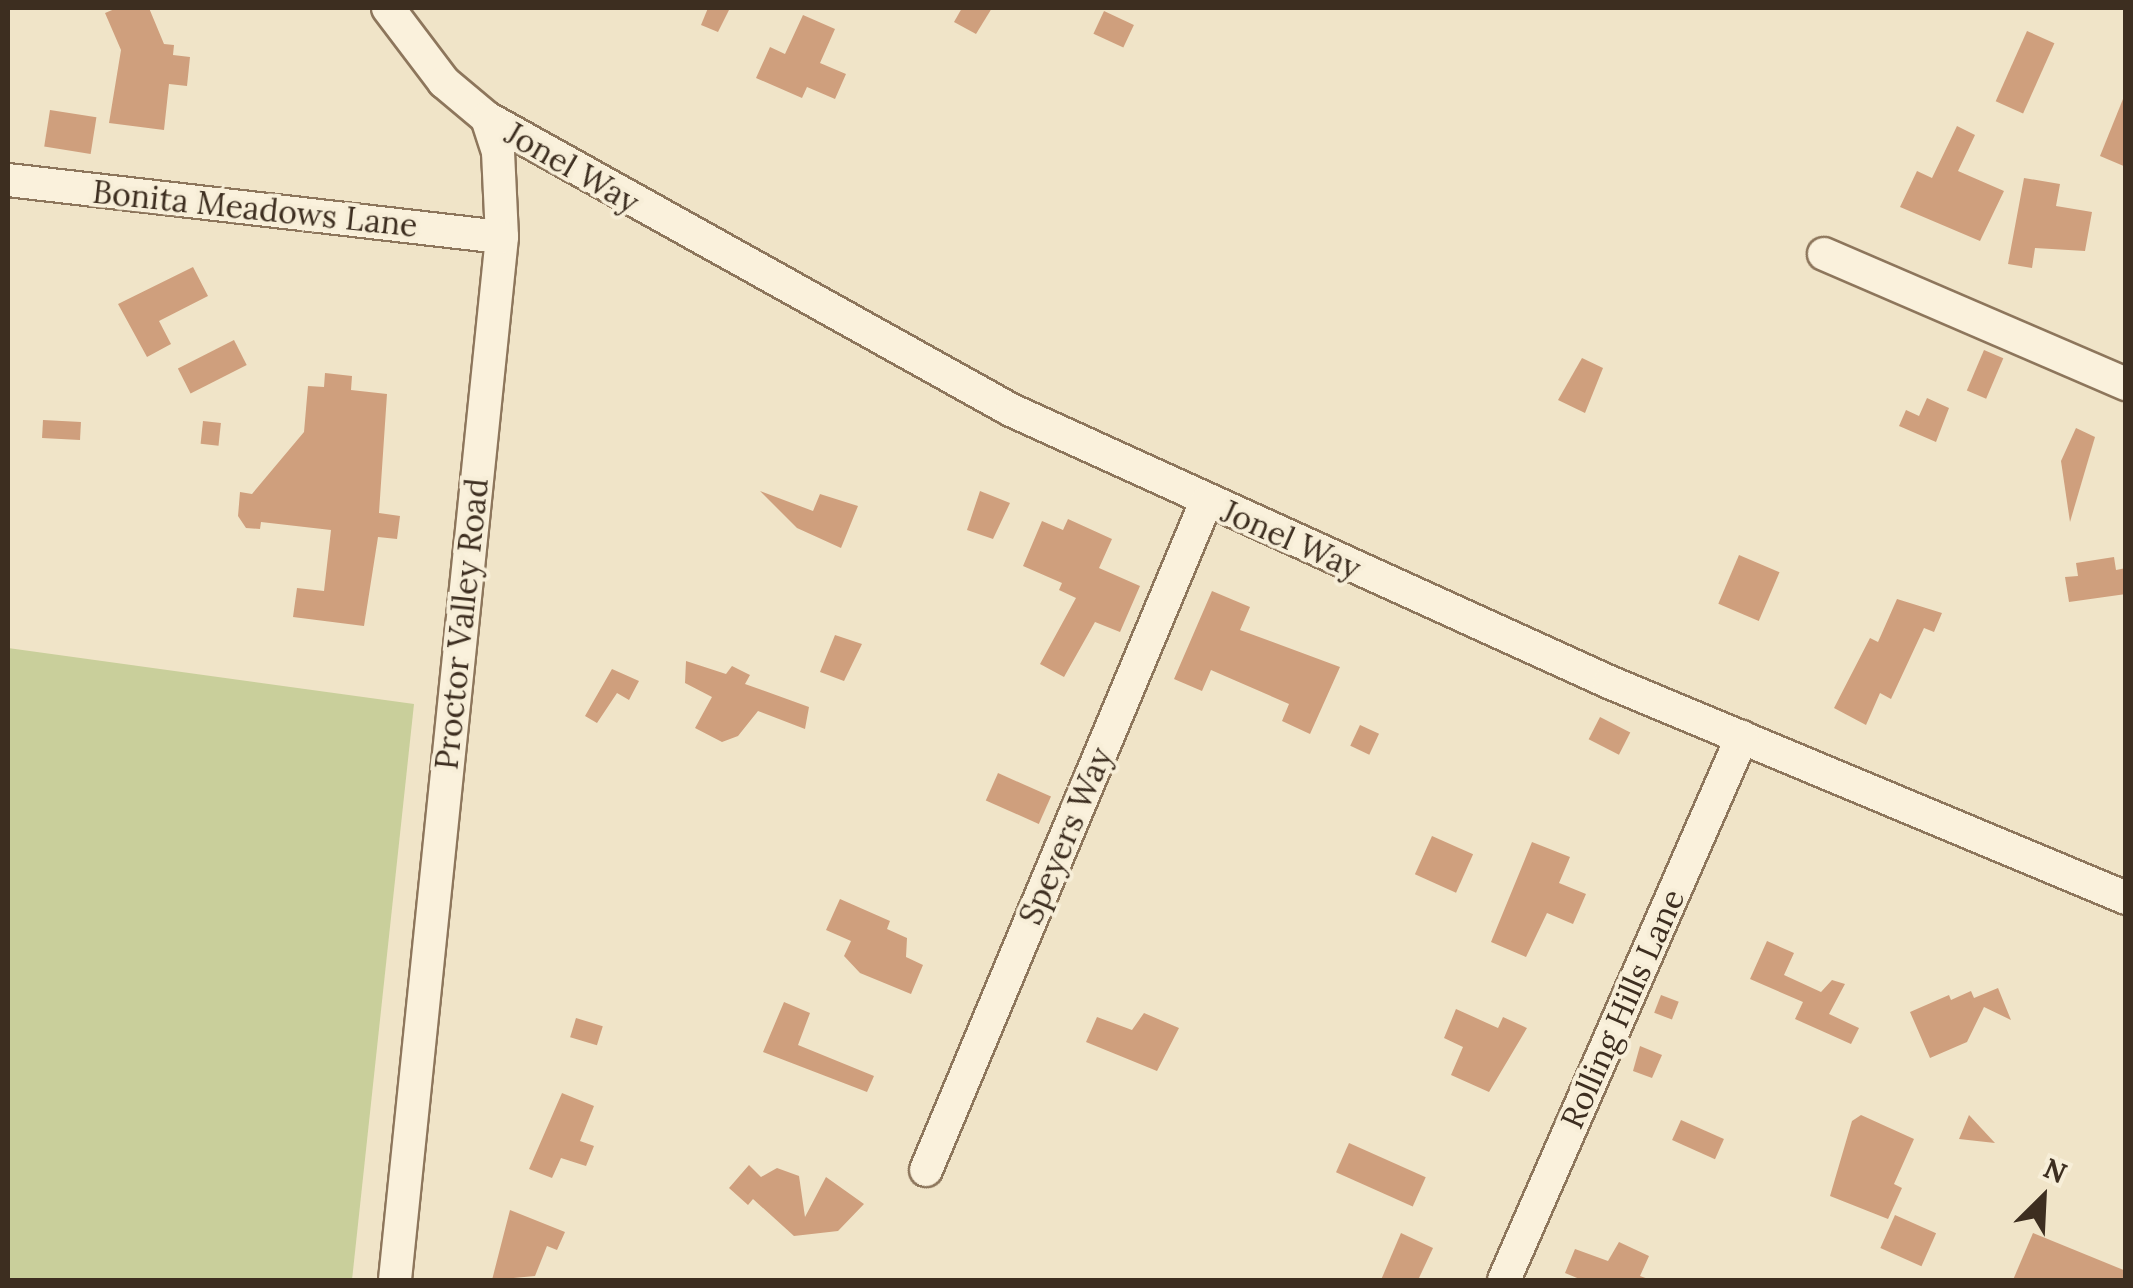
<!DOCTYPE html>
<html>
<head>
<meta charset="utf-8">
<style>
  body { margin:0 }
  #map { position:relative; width:2133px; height:1288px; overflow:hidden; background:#f0e4c8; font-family:Lora,serif }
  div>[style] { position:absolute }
  .green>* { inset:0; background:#c9cf9b }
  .building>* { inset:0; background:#cf9f7d; transform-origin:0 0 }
  .roads { filter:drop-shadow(2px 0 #8d765c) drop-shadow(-2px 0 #8d765c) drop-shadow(0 2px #8d765c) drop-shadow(0 -2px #8d765c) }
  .minor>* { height:32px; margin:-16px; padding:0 16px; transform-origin:16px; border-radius:16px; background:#faf1dc }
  span { translate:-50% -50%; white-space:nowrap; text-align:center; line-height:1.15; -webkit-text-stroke:8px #f7eed8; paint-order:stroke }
  .street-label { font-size:32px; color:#3d2e20 }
  .frame { position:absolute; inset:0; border:10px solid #3d2e20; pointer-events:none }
  .north { position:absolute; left:1993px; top:1148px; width:100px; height:100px; -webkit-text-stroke:8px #f7eed8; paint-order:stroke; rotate:24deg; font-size:28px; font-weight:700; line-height:40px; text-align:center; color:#3d2e20 }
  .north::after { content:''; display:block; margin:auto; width:35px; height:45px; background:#3d2e20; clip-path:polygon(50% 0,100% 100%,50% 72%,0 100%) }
</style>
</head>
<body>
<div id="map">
  <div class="green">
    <i style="clip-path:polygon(8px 648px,414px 704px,352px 1280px,8px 1280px)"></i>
  </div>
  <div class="building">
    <i style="clip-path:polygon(117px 8px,149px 8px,164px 44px,174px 45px,173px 55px,190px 57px,187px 86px,169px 84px,164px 130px,109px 123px,121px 50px,105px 13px)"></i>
    <i style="clip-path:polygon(708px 8px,730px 8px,718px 32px,701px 25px)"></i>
    <i style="clip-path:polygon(962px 8px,992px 8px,976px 34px,954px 22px)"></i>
    <i style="left:1104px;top:11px;width:33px;height:25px;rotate:25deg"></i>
    <i style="clip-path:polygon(803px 15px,835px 29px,820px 63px,846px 74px,835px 99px,807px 87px,802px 98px,756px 78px,770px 47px,785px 54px)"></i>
    <i style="left:2027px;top:31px;width:30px;height:77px;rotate:24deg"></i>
    <i style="clip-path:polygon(2125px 94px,2126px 94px,2126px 167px,2100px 156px)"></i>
    <i style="left:50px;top:110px;width:47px;height:37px;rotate:9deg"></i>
    <i style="clip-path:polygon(1957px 126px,1975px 135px,1958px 171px,2004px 191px,1980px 241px,1900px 207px,1917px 171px,1932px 178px)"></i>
    <i style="clip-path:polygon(2024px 178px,2060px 184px,2056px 206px,2092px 212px,2085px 251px,2035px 248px,2032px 268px,2008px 264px)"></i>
    <i style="clip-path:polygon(193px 267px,208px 296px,159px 321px,171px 344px,147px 357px,118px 304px)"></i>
    <i style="left:234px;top:340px;width:28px;height:63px;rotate:63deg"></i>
    <i style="left:1984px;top:350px;width:21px;height:44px;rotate:23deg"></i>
    <i style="clip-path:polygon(1582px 358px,1603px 368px,1585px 413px,1558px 400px)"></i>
    <i style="clip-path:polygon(325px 373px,352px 376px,351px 390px,387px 394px,379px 513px,400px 516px,397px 539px,378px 537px,364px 626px,293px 617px,297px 588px,324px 591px,331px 530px,261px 522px,260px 529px,246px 528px,238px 516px,240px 492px,252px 494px,304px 432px,308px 386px,324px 387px)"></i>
    <i style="clip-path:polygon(1927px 398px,1949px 408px,1936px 442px,1899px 426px,1906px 410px,1919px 416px)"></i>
    <i style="left:43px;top:420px;width:38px;height:18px;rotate:3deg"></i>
    <i style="left:203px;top:421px;width:18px;height:23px;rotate:6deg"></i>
    <i style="clip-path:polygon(2076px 428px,2095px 437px,2070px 522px,2061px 461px)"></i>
    <i style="clip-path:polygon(760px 491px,813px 511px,820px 494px,858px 506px,841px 548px,797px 528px)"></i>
    <i style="clip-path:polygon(980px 491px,1010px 503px,993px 539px,967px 530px)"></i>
    <i style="clip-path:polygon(1068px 519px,1112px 539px,1099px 568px,1140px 586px,1120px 632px,1095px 622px,1064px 677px,1040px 664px,1076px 598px,1059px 590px,1062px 583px,1023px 566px,1042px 521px,1063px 530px)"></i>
    <i style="left:1739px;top:555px;width:44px;height:53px;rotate:23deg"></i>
    <i style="clip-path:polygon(2114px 557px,2116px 570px,2126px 568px,2126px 594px,2069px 602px,2065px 577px,2078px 576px,2076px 563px)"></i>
    <i style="clip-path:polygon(1212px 591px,1250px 607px,1240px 630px,1340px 667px,1310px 734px,1282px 721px,1289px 704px,1211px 670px,1202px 691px,1174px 679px)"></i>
    <i style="clip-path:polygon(1897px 599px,1942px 613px,1934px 632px,1924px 628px,1891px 699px,1880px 693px,1866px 725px,1834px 708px,1870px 638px,1878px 642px)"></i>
    <i style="clip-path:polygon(835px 635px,862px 644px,844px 681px,820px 672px)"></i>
    <i style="clip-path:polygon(686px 661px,726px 674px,732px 666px,750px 675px,745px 684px,809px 707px,805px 729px,758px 711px,738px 736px,722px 742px,695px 728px,712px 697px,685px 683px)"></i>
    <i style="clip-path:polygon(612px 669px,639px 681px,629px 700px,617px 693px,597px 723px,585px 716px)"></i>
    <i style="left:1600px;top:717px;width:34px;height:25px;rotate:27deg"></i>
    <i style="left:1360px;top:725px;width:21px;height:23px;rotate:25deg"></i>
    <i style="left:998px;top:773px;width:58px;height:30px;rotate:24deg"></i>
    <i style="left:1432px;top:836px;width:45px;height:42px;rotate:24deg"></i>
    <i style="clip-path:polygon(1532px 842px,1570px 857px,1559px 883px,1586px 894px,1573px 924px,1547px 913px,1526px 957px,1491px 942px)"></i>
    <i style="clip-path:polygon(840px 899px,890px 921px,887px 929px,907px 938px,906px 957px,923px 965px,911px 994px,860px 973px,844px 956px,851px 941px,826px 930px)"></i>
    <i style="clip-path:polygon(1767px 941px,1794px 953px,1784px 975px,1821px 992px,1832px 980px,1845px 984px,1829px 1014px,1859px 1028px,1851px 1044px,1795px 1019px,1803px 1002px,1750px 979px)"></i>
    <i style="clip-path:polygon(1998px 988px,2011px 1020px,1984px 1007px,1967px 1042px,1930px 1058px,1910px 1012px,1949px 995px,1951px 1000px,1971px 991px,1974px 998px)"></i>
    <i style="left:1661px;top:995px;width:19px;height:19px;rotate:21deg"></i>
    <i style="clip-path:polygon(784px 1002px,810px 1013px,798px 1045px,874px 1076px,867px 1092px,763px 1052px)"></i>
    <i style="clip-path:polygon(1456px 1009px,1498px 1028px,1503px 1017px,1527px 1028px,1489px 1092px,1451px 1075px,1463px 1047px,1444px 1038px)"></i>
    <i style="clip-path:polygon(1144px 1013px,1179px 1028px,1157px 1071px,1086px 1042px,1097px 1017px,1132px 1030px)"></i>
    <i style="left:576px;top:1018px;width:28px;height:20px;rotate:17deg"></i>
    <i style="clip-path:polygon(1640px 1046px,1662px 1055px,1652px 1078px,1633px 1071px)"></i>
    <i style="clip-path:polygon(562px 1093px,594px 1106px,580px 1141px,594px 1146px,586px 1166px,561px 1158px,552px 1178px,529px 1169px)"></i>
    <i style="clip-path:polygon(1861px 1115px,1914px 1139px,1894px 1184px,1902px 1188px,1888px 1219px,1830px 1196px,1852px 1121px)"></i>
    <i style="clip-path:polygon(1969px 1115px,1995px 1143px,1959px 1139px)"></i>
    <i style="left:1681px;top:1120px;width:47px;height:22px;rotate:24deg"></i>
    <i style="left:1349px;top:1143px;width:84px;height:32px;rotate:24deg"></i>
    <i style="clip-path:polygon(749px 1165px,761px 1177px,777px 1168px,799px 1176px,805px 1217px,826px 1177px,864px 1204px,838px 1231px,794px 1236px,753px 1199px,748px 1205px,729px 1188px)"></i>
    <i style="clip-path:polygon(510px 1210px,565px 1232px,557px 1250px,547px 1246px,535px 1276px,492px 1280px)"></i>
    <i style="left:1895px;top:1215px;width:45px;height:36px;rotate:24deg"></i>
    <i style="clip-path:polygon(1401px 1233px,1433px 1248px,1418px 1280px,1381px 1280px)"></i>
    <i style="clip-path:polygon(2033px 1233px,2126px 1271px,2126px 1280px,2013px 1280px)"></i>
    <i style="clip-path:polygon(1619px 1242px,1649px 1256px,1640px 1276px,1651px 1280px,1582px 1280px,1565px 1273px,1575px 1249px,1608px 1261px)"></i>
  </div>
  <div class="roads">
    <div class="minor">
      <i style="left:388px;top:8px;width:93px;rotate:52.9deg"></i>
      <i style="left:444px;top:82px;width:56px;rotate:39.9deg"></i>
      <i style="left:487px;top:118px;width:36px;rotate:72deg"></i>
      <i style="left:498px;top:152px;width:85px;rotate:87.3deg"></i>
      <i style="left:502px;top:237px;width:1048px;rotate:95.86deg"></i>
      <i style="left:487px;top:118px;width:600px;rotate:29.13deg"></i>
      <i style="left:1011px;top:410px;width:657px;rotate:24.46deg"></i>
      <i style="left:1609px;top:682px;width:560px;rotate:22.67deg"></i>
      <i style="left:8px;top:180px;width:497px;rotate:6.6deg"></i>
      <i style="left:1824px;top:254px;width:329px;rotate:23.3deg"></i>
      <i style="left:926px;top:1170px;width:724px;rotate:-67.26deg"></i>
      <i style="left:1504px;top:1280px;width:593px;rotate:-66.33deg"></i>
    </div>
  </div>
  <div class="street-label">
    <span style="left:572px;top:168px;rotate:30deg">Jonel Way</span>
    <span style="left:255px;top:209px;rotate:6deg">Bonita Meadows Lane</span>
    <span style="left:1291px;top:540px;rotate:24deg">Jonel Way</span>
    <span style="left:462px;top:624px;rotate:-84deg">Proctor Valley Road</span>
    <span style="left:1066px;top:836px;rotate:-67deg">Speyers Way</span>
    <span style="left:1623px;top:1009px;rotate:-66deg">Rolling Hills Lane</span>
  </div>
  <div class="frame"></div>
  <div class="north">N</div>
</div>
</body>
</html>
